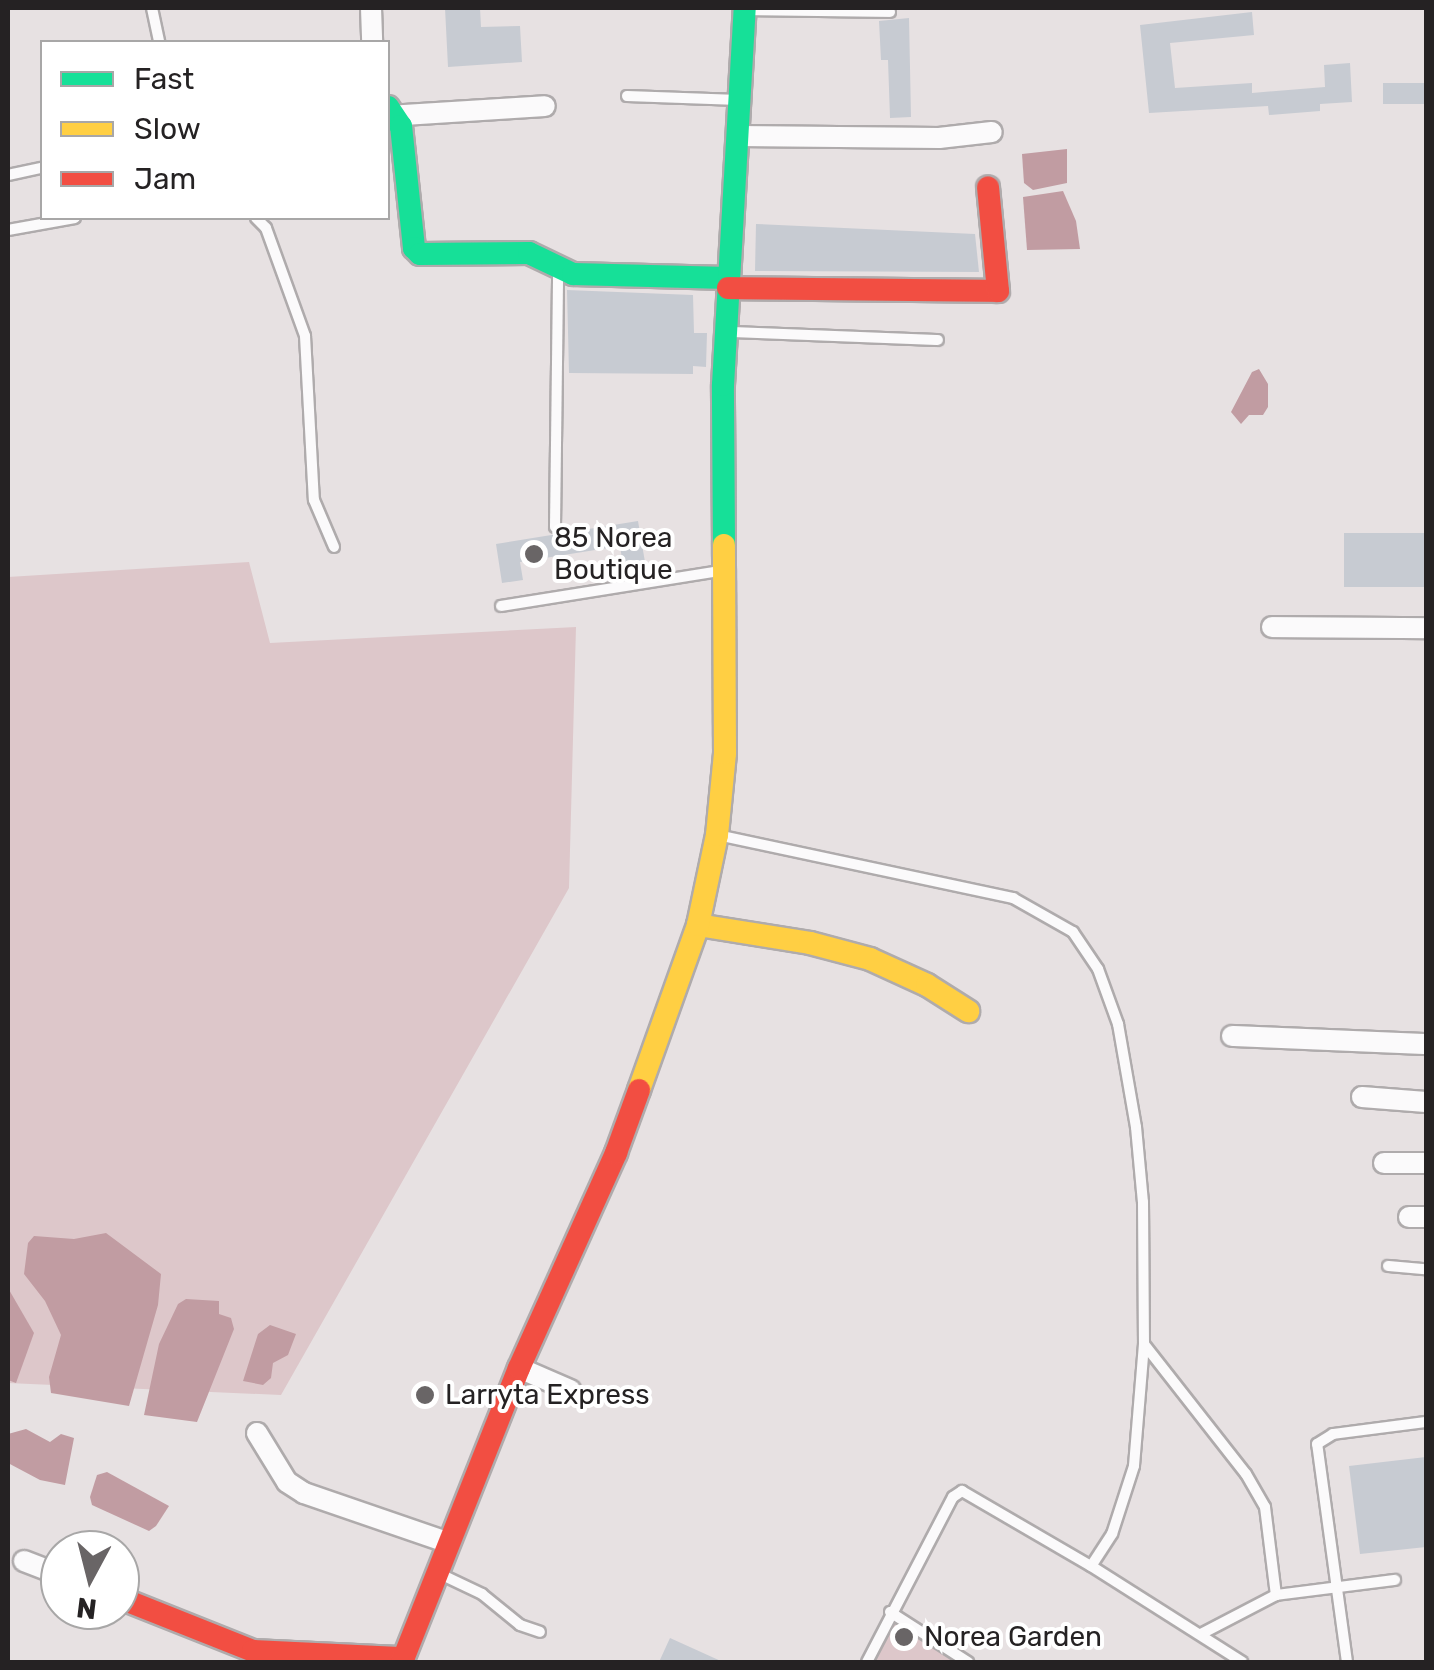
<!DOCTYPE html>
<html>
<head>
<meta charset="utf-8">
<style>
  body { margin:0 }
  #map { position:relative; width:1434px; height:1670px; overflow:hidden; background:#e7e1e2; font-family:Rubik,sans-serif }
  div>[style] { position:absolute }
  .green>* { inset:0; background:#ddc7ca }
  .water>* { inset:0; background:#c19ca2 }
  .building>* { inset:0; background:#c7cbd2; transform-origin:0 0 }
  .roads { filter:drop-shadow(2px 0 #afabac) drop-shadow(-2px 0 #afabac) drop-shadow(0 2px #afabac) drop-shadow(0 -2px #afabac) }
  .lane>* { height:10px; margin:-5px; padding:0 5px; transform-origin:5px; border-radius:5px; background:#fbfafb }
  .street>* { height:20px; margin:-10px; padding:0 10px; transform-origin:10px; border-radius:10px; background:#fbfafb }
  .fast>* { height:22px; margin:-11px; padding:0 11px; transform-origin:11px; border-radius:11px; background:#16e098 }
  .slow>* { height:22px; margin:-11px; padding:0 11px; transform-origin:11px; border-radius:11px; background:#ffcf43 }
  .jam>* { height:22px; margin:-11px; padding:0 11px; transform-origin:11px; border-radius:11px; background:#f24e42 }
  .dots>* { width:28px; height:28px; translate:-50% -50%; box-sizing:border-box; border:5px solid #fff; border-radius:50% }
  span { translate:-50% -50%; white-space:nowrap; text-align:center; line-height:1.15; -webkit-text-stroke:8px #fff; paint-order:stroke }
  .poi-label { font-size:28px; color:#252223 }
  .left { translate:0 -50%; text-align:left }
  .frame { position:absolute; inset:0; border:10px solid #252223; pointer-events:none }
  .legend { position:absolute; left:40px; top:40px; width:350px; height:180px; box-sizing:border-box; background:#fff; border:2px solid #a8a7a7; margin:0; padding:12px 18px; list-style:none; font-size:30px; color:#252223 }
  .legend li { display:flex; align-items:center; gap:20px; height:50px }
  .legend b { width:50px; border:2px solid #a8a7a7 }
  .north { position:absolute; left:40px; top:1530px; width:100px; height:100px; box-sizing:border-box; background:#fff; border:2px solid #a8a7a7; border-radius:50%; rotate:187deg; font-size:28px; font-weight:700; line-height:40px; text-align:center; color:#252223 }
  .north::after { content:''; display:block; margin:auto; width:35px; height:45px; background:#696566; clip-path:polygon(50% 0,100% 100%,50% 72%,0 100%) }
</style>
</head>
<body>
<div id="map">
  <div class="green">
    <i style="clip-path:polygon(249px 562px,270px 643px,576px 627px,569px 888px,281px 1395px,8px 1383px,8px 577px)"></i>
    <i style="clip-path:polygon(890px 1612px,968px 1662px,867px 1662px)"></i>
  </div>
  <div class="water">
    <i style="clip-path:polygon(1067px 149px,1067px 183px,1033px 190px,1024px 183px,1022px 154px)"></i>
    <i style="clip-path:polygon(1063px 191px,1076px 221px,1080px 249px,1027px 250px,1023px 197px)"></i>
    <i style="clip-path:polygon(1259px 369px,1268px 384px,1268px 407px,1263px 415px,1249px 415px,1241px 424px,1231px 412px,1252px 372px)"></i>
    <i style="clip-path:polygon(106px 1233px,161px 1274px,158px 1305px,129px 1406px,51px 1393px,49px 1377px,61px 1335px,45px 1301px,24px 1274px,28px 1243px,34px 1236px,74px 1239px)"></i>
    <i style="clip-path:polygon(8px 1288px,34px 1333px,16px 1383px,8px 1380px)"></i>
    <i style="clip-path:polygon(186px 1299px,219px 1301px,219px 1314px,231px 1318px,234px 1329px,197px 1422px,144px 1415px,159px 1344px,178px 1304px)"></i>
    <i style="clip-path:polygon(270px 1325px,296px 1334px,288px 1355px,273px 1363px,271px 1378px,263px 1385px,243px 1381px,258px 1334px)"></i>
    <i style="clip-path:polygon(26px 1429px,50px 1442px,61px 1434px,74px 1438px,65px 1485px,40px 1480px,8px 1463px,8px 1434px)"></i>
    <i style="clip-path:polygon(107px 1472px,169px 1506px,156px 1526px,149px 1531px,92px 1505px,90px 1497px,97px 1475px)"></i>
  </div>
  <div class="building">
    <i style="clip-path:polygon(445px 8px,480px 8px,481px 27px,520px 26px,522px 62px,448px 67px)"></i>
    <i style="clip-path:polygon(1252px 12px,1254px 35px,1170px 43px,1175px 88px,1252px 83px,1252px 93px,1325px 87px,1324px 65px,1350px 63px,1352px 102px,1320px 104px,1320px 111px,1269px 115px,1268px 106px,1149px 113px,1140px 25px)"></i>
    <i style="clip-path:polygon(909px 18px,911px 117px,890px 118px,888px 60px,881px 60px,879px 21px)"></i>
    <i style="left:1426px;top:83px;width:21px;height:43px;rotate:90deg"></i>
    <i style="clip-path:polygon(756px 224px,975px 234px,979px 272px,755px 271px)"></i>
    <i style="clip-path:polygon(567px 290px,693px 295px,694px 333px,707px 333px,706px 367px,693px 366px,693px 374px,569px 373px)"></i>
    <i style="clip-path:polygon(638px 521px,645px 562px,623px 565px,620px 546px,520px 562px,523px 580px,502px 583px,496px 544px)"></i>
    <i style="left:1426px;top:533px;width:54px;height:82px;rotate:90deg"></i>
    <i style="clip-path:polygon(1426px 1457px,1426px 1547px,1360px 1554px,1349px 1466px)"></i>
    <i style="clip-path:polygon(670px 1638px,723px 1662px,659px 1662px)"></i>
  </div>
  <div class="roads">
    <div class="lane">
      <i style="left:152px;top:8px;width:35px;rotate:78deg"></i>
      <i style="left:746px;top:10px;width:144px;rotate:0.8deg"></i>
      <i style="left:627px;top:96px;width:112px;rotate:2deg"></i>
      <i style="left:8px;top:175px;width:35px;rotate:-12deg"></i>
      <i style="left:256px;top:218px;width:14px;rotate:45deg"></i>
      <i style="left:266px;top:228px;width:115px;rotate:70.1deg"></i>
      <i style="left:305px;top:336px;width:164px;rotate:86.9deg"></i>
      <i style="left:314px;top:500px;width:51px;rotate:66.9deg"></i>
      <i style="left:8px;top:230px;width:68px;rotate:-10.2deg"></i>
      <i style="left:731px;top:332px;width:207px;rotate:2.2deg"></i>
      <i style="left:555px;top:527px;width:259px;rotate:-89.3deg"></i>
      <i style="left:501px;top:606px;width:222px;rotate:-9.1deg"></i>
      <i style="left:717px;top:835px;width:303px;rotate:12deg"></i>
      <i style="left:1013px;top:898px;width:69px;rotate:29.5deg"></i>
      <i style="left:1073px;top:932px;width:45px;rotate:56deg"></i>
      <i style="left:1098px;top:969px;width:59px;rotate:70deg"></i>
      <i style="left:1118px;top:1024px;width:105px;rotate:80.1deg"></i>
      <i style="left:1136px;top:1127px;width:75px;rotate:84.7deg"></i>
      <i style="left:1143px;top:1202px;width:142px;rotate:89.6deg"></i>
      <i style="left:1144px;top:1344px;width:122px;rotate:94.7deg"></i>
      <i style="left:1134px;top:1466px;width:71px;rotate:107.9deg"></i>
      <i style="left:1112px;top:1534px;width:38px;rotate:123deg"></i>
      <i style="left:1388px;top:1266px;width:38px;rotate:5deg"></i>
      <i style="left:1144px;top:1344px;width:165px;rotate:51.9deg"></i>
      <i style="left:1246px;top:1474px;width:38px;rotate:60deg"></i>
      <i style="left:1265px;top:1507px;width:89px;rotate:82.9deg"></i>
      <i style="left:438px;top:1573px;width:49px;rotate:25.5deg"></i>
      <i style="left:482px;top:1594px;width:49px;rotate:39.2deg"></i>
      <i style="left:520px;top:1625px;width:21px;rotate:19deg"></i>
      <i style="left:890px;top:1612px;width:93px;rotate:32.7deg"></i>
      <i style="left:1201px;top:1634px;width:85px;rotate:-27.5deg"></i>
      <i style="left:1276px;top:1595px;width:120px;rotate:-7.2deg"></i>
      <i style="left:867px;top:1662px;width:186px;rotate:-62.5deg"></i>
      <i style="left:953px;top:1497px;width:11px;rotate:-34deg"></i>
      <i style="left:962px;top:1491px;width:149px;rotate:30.2deg"></i>
      <i style="left:1091px;top:1566px;width:179px;rotate:32.4deg"></i>
      <i style="left:1347px;top:1662px;width:220px;rotate:-97.8deg"></i>
      <i style="left:1317px;top:1444px;width:19px;rotate:-32deg"></i>
      <i style="left:1333px;top:1434px;width:94px;rotate:-7.4deg"></i>
    </div>
    <div class="street">
      <i style="left:371px;top:8px;width:34px;rotate:88deg"></i>
      <i style="left:388px;top:116px;width:157px;rotate:-3.6deg"></i>
      <i style="left:738px;top:136px;width:201px;rotate:0.6deg"></i>
      <i style="left:939px;top:138px;width:53px;rotate:-6.5deg"></i>
      <i style="left:1272px;top:627px;width:154px;rotate:0.4deg"></i>
      <i style="left:1232px;top:1036px;width:194px;rotate:2.4deg"></i>
      <i style="left:1362px;top:1097px;width:64px;rotate:4.5deg"></i>
      <i style="left:1384px;top:1163px;width:42px"></i>
      <i style="left:1409px;top:1217px;width:17px"></i>
      <i style="left:519px;top:1368px;width:56px;rotate:23.3deg"></i>
      <i style="left:257px;top:1433px;width:57px;rotate:58.5deg"></i>
      <i style="left:287px;top:1482px;width:20px;rotate:33deg"></i>
      <i style="left:304px;top:1493px;width:153px;rotate:19deg"></i>
      <i style="left:24px;top:1561px;width:39px;rotate:21deg"></i>
    </div>
    <div class="fast">
      <i style="left:388px;top:107px;width:23px;rotate:56deg"></i>
      <i style="left:401px;top:126px;width:123px;rotate:83.9deg"></i>
      <i style="left:414px;top:248px;width:8px;rotate:45deg"></i>
      <i style="left:420px;top:254px;width:109px;rotate:-0.5deg"></i>
      <i style="left:529px;top:253px;width:49px;rotate:25.5deg"></i>
      <i style="left:573px;top:274px;width:155px;rotate:1.5deg"></i>
      <i style="left:724px;top:545px;width:160px;rotate:-90.4deg"></i>
      <i style="left:723px;top:385px;width:378px;rotate:-86.7deg"></i>
    </div>
    <div class="slow">
      <i style="left:698px;top:925px;width:113px;rotate:9.1deg"></i>
      <i style="left:810px;top:943px;width:62px;rotate:14.9deg"></i>
      <i style="left:870px;top:959px;width:63px;rotate:24.5deg"></i>
      <i style="left:927px;top:985px;width:49px;rotate:32.4deg"></i>
      <i style="left:639px;top:1090px;width:175px;rotate:-70.3deg"></i>
      <i style="left:698px;top:925px;width:92px;rotate:-78.1deg"></i>
      <i style="left:717px;top:835px;width:82px;rotate:-84.4deg"></i>
      <i style="left:725px;top:753px;width:208px;rotate:-90.3deg"></i>
    </div>
    <div class="jam">
      <i style="left:728px;top:288px;width:270px;rotate:0.6deg"></i>
      <i style="left:998px;top:291px;width:104px;rotate:-95.5deg"></i>
      <i style="left:120px;top:1598px;width:143px;rotate:21.7deg"></i>
      <i style="left:253px;top:1651px;width:151px;rotate:2.7deg"></i>
      <i style="left:402px;top:1662px;width:316px;rotate:-68.3deg"></i>
      <i style="left:519px;top:1368px;width:236px;rotate:-65.7deg"></i>
      <i style="left:616px;top:1153px;width:67px;rotate:-69.9deg"></i>
    </div>
  </div>
  <div class="dots">
    <i style="left:534px;top:554px;background:#696566"></i>
    <i style="left:425px;top:1395px;background:#696566"></i>
    <i style="left:904px;top:1637px;background:#696566"></i>
  </div>
  <div class="poi-label">
    <span class="left" style="left:554px;top:554px">85 Norea<br>Boutique</span>
    <span class="left" style="left:445px;top:1395px">Larryta Express</span>
    <span class="left" style="left:924px;top:1637px">Norea Garden</span>
  </div>
  <div class="frame"></div>
  <ul class="legend">
  <li><b style="height:12px;background:#16e098"></b>Fast</li>
  <li><b style="height:12px;background:#ffcf43"></b>Slow</li>
  <li><b style="height:12px;background:#f24e42"></b>Jam</li>
  </ul>
  <div class="north">N</div>
</div>
</body>
</html>
